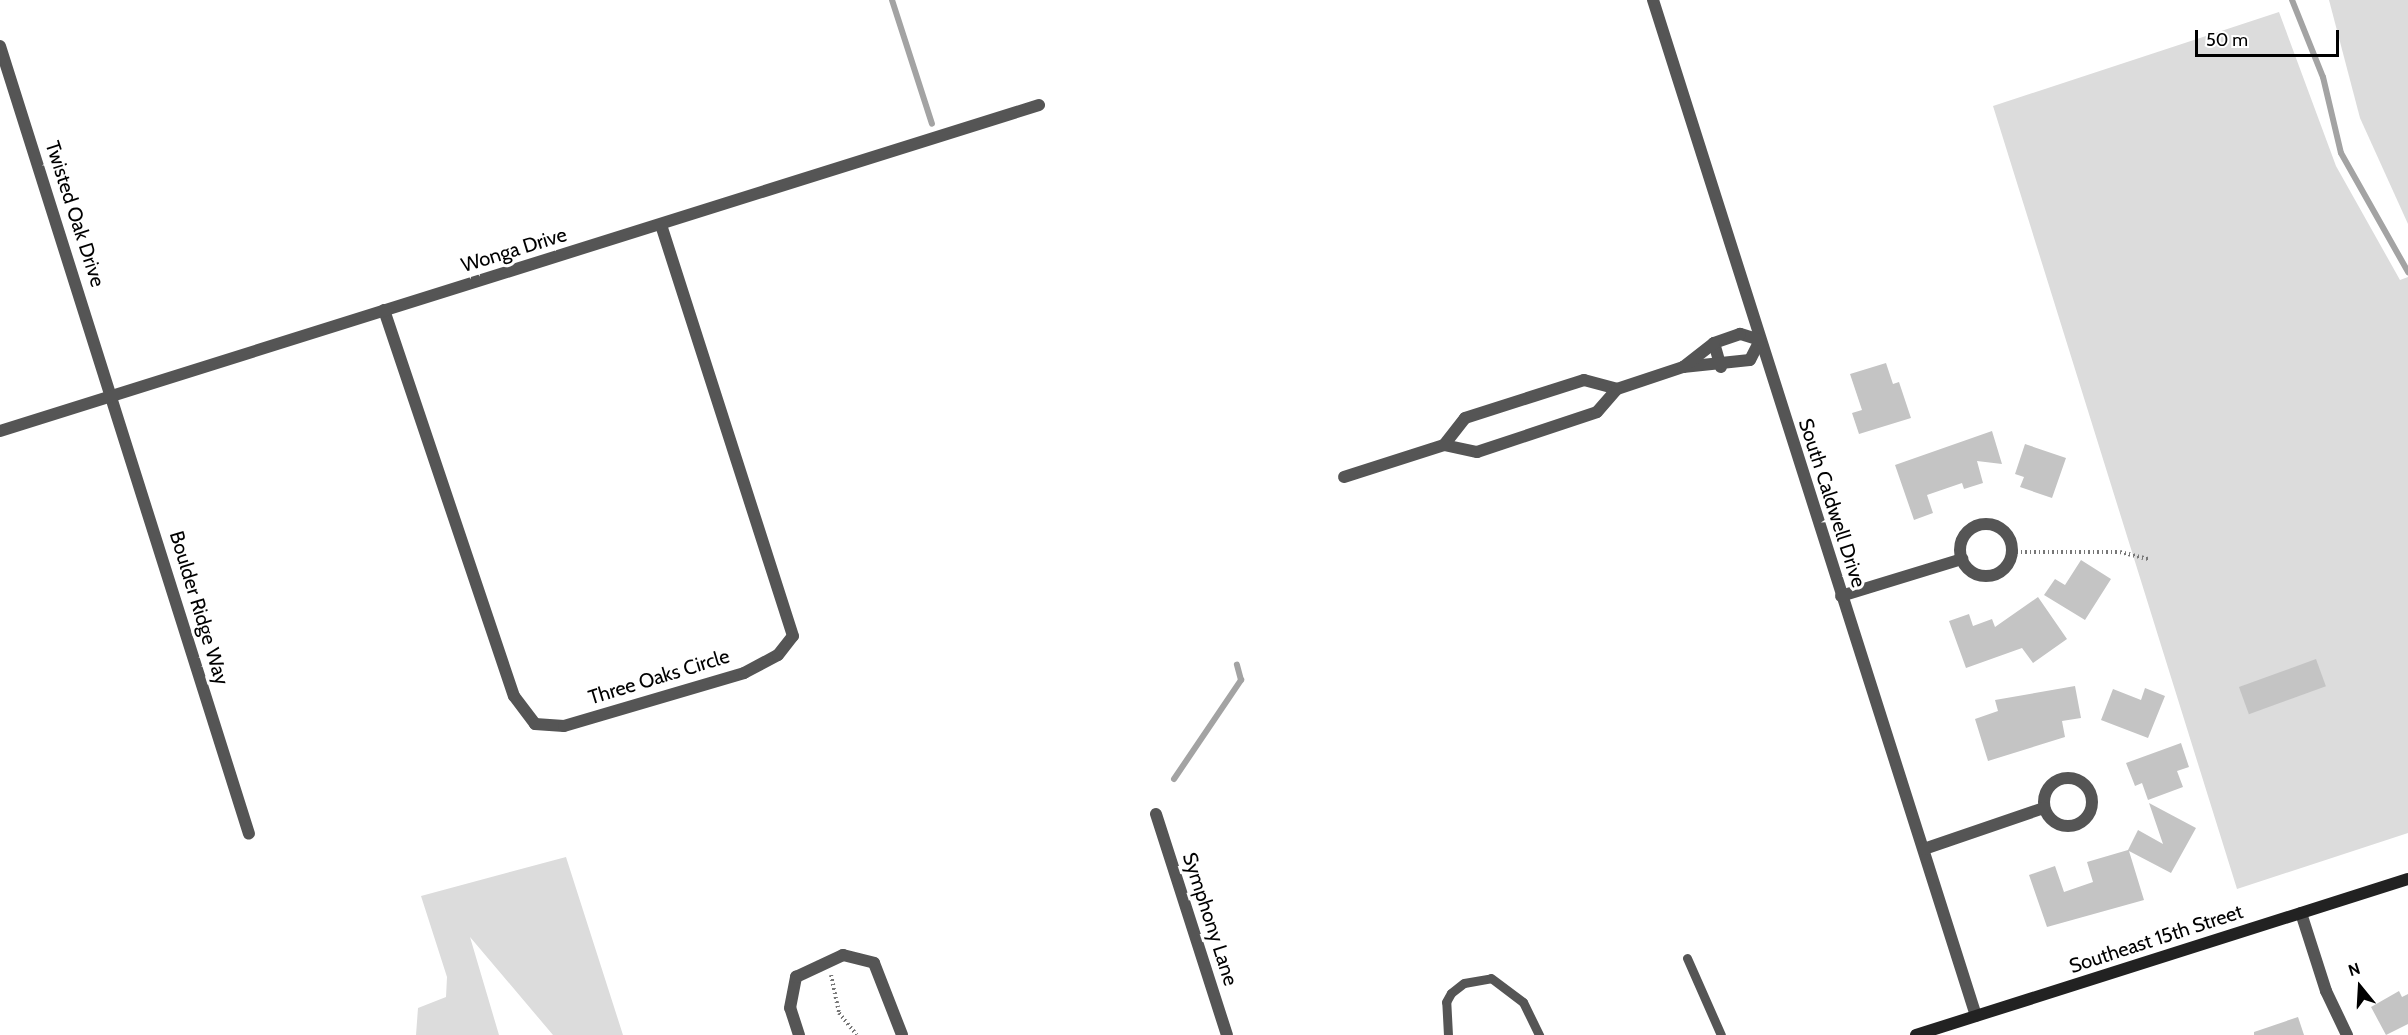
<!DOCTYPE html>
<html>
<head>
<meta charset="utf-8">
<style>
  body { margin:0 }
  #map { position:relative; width:2408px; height:1035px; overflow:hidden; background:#fff; font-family:Cabin,sans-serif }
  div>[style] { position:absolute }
  .green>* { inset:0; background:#dcdcdc }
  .stream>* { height:6px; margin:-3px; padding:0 3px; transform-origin:3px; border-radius:3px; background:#a3a3a3 }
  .building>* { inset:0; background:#c4c4c4; transform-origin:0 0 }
  .path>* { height:4px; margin-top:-2px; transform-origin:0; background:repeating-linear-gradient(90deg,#777 0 1.5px,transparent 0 4.5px) }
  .lane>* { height:9px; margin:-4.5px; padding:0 4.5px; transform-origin:4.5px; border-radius:4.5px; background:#555 }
  .street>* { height:12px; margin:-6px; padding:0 6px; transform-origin:6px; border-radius:6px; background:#555 }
  .street>.ring { margin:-6px; padding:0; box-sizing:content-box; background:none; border:12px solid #555; border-radius:50% }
  .secondary>* { height:12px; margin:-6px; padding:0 6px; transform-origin:6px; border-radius:6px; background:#222 }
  span { translate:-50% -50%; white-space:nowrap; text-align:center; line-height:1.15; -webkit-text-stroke:6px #fff; paint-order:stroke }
  .street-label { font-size:20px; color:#000 }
  .north { position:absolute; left:2330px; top:957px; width:60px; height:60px; -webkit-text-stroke:4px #fff; paint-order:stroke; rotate:342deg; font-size:16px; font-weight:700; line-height:24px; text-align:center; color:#000 }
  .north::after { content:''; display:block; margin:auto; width:21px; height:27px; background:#000; clip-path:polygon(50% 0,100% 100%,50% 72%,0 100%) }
  .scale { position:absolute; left:2195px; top:30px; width:144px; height:27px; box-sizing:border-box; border:3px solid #000; border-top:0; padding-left:8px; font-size:18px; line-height:21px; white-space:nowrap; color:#000; -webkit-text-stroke:4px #fff; paint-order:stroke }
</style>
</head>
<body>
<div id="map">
  <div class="green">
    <i style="clip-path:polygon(2329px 0,2408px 0,2408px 224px,2360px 118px)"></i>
    <i style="clip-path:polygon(2279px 12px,2336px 166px,2400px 280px,2408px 277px,2408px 833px,2237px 889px,1993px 106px)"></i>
    <i style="clip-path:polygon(566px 857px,623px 1035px,553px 1035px,470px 937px,499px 1035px,416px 1035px,418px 1008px,446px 997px,447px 977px,421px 896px)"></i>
  </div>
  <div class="stream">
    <i style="left:892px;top:0;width:130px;rotate:72.1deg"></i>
    <i style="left:2292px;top:0;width:83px;rotate:68.1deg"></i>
    <i style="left:2323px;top:77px;width:78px;rotate:76.7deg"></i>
    <i style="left:2341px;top:153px;width:137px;rotate:60.6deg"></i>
    <i style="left:1174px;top:779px;width:120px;rotate:-55.9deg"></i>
    <i style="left:1241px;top:680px;width:16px;rotate:-105deg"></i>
  </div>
  <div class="building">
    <i style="clip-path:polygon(1886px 363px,1893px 384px,1899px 382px,1911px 418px,1859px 434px,1852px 413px,1862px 410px,1850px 374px)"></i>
    <i style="clip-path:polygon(1992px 431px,2002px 464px,1977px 461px,1983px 483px,1964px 489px,1962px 483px,1927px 495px,1933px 513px,1914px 520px,1895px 465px)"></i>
    <i style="clip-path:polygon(2025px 444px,2066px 458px,2052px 498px,2020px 487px,2024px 477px,2015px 474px)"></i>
    <i style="clip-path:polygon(2081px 560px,2111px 579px,2085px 620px,2044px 595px,2055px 579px,2065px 585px)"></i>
    <i style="clip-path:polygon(2038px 597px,2067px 639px,2033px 663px,2022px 648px,1966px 668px,1949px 621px,1969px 614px,1973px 626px,1992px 619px,1995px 627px)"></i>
    <i style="left:2316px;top:659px;width:29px;height:82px;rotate:70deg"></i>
    <i style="clip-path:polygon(2075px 686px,2081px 718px,2062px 721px,2065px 737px,1988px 761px,1975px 719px,1998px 711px,1995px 700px)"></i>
    <i style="clip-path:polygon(2145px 688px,2165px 696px,2148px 738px,2101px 720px,2113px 689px,2141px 700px)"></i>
    <i style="clip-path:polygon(2181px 743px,2189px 767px,2177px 771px,2183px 787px,2148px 800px,2142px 783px,2135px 786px,2126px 763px)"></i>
    <i style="clip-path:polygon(2149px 803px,2196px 828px,2171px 873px,2129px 851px,2144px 900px,2047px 927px,2029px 875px,2055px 866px,2064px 892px,2093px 882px,2087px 862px,2128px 850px,2138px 830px,2163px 844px)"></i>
    <i style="clip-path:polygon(2399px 991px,2402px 997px,2408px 994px,2408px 1024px,2386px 1035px,2371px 1007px)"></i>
    <i style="clip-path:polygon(2298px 1017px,2304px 1035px,2254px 1035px,2254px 1032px)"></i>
  </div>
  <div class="path">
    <i style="left:2012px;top:552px;width:108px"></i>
    <i style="left:2120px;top:552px;width:30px;rotate:14deg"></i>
    <i style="left:831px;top:975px;width:39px;rotate:78deg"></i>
    <i style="left:839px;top:1013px;width:28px;rotate:51deg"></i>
  </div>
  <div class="lane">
    <i style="left:1687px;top:958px;width:84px;rotate:66.2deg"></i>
    <i style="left:1448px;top:1035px;width:33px;rotate:-93deg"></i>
    <i style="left:1446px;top:1002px;width:10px;rotate:-61deg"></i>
    <i style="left:1451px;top:993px;width:16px;rotate:-38deg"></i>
    <i style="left:1464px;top:983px;width:27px;rotate:-10deg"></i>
    <i style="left:1491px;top:978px;width:40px;rotate:37deg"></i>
    <i style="left:1523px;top:1002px;width:37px;rotate:64deg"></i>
  </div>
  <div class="street">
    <i style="left:1653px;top:0;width:1066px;rotate:72.36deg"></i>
    <i style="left:0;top:46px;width:826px;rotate:72.46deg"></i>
    <i style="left:384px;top:310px;width:407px;rotate:71.4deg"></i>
    <i style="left:514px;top:696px;width:35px;rotate:53deg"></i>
    <i style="left:535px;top:724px;width:29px;rotate:4deg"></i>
    <i style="left:564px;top:726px;width:188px;rotate:-16.4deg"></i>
    <i style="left:744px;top:673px;width:38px;rotate:-28deg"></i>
    <i style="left:778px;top:655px;width:24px;rotate:-52deg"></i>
    <i style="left:793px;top:636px;width:432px;rotate:-107.8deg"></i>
    <i style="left:1714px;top:343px;width:25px;rotate:74deg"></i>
    <i style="left:0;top:431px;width:1089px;rotate:-17.42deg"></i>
    <i style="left:1444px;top:445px;width:34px;rotate:-52deg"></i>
    <i style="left:1465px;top:418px;width:125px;rotate:-17.7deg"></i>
    <i style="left:1584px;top:380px;width:34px;rotate:15deg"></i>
    <i style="left:1344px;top:477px;width:105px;rotate:-17.7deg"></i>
    <i style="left:1444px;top:445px;width:34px;rotate:12deg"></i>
    <i style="left:1477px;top:452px;width:126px;rotate:-18.4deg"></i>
    <i style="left:1597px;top:412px;width:30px;rotate:-49deg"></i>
    <i style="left:1617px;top:389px;width:70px;rotate:-18.4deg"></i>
    <i style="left:1683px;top:367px;width:67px;rotate:-6deg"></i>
    <i style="left:1750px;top:360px;width:22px;rotate:-63deg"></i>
    <i style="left:1760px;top:340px;width:21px;rotate:-163deg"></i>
    <i style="left:1740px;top:334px;width:28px;rotate:161deg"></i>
    <i style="left:1714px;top:343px;width:39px;rotate:142deg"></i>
    <i class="ring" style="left:1960px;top:524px;width:40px;height:40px"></i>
    <i style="left:1841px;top:596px;width:127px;rotate:-17deg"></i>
    <i class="ring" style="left:2044px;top:778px;width:36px;height:36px"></i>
    <i style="left:1156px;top:814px;width:232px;rotate:72.2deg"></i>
    <i style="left:1924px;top:849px;width:127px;rotate:-18.9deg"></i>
    <i style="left:2301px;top:913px;width:82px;rotate:72.2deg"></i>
    <i style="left:2326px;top:991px;width:49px;rotate:64.5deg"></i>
    <i style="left:799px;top:1035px;width:28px;rotate:-108deg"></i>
    <i style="left:790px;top:1008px;width:32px;rotate:-79deg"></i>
    <i style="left:796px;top:977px;width:52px;rotate:-25.1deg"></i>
    <i style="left:843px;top:955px;width:32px;rotate:14deg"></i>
    <i style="left:874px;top:963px;width:77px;rotate:68.7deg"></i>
  </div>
  <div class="secondary">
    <i style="left:1916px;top:1035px;width:516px;rotate:-17.59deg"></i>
  </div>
  <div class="street-label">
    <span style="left:75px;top:214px;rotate:72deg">Twisted Oak Drive</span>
    <span style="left:514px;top:250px;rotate:-17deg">Wonga Drive</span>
    <span style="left:1832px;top:503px;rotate:72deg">South Caldwell Drive</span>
    <span style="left:199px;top:608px;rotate:73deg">Boulder Ridge Way</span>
    <span style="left:659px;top:677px;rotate:-17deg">Three Oaks Circle</span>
    <span style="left:1210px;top:919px;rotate:72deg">Symphony Lane</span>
    <span style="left:2156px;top:939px;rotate:-18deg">Southeast 15th Street</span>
  </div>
  <div class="north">N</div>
  <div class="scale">50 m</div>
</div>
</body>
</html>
